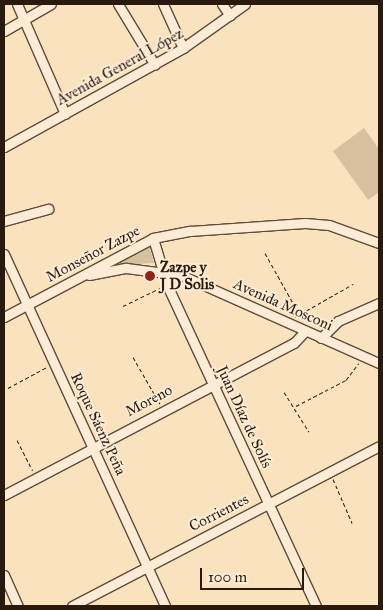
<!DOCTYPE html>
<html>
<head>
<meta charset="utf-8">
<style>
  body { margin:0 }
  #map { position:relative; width:383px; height:610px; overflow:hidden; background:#fae2be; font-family:"IM FELL Great Primer",serif }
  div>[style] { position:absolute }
  .green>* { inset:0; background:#d6c0a0 }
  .path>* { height:1px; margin-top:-0.5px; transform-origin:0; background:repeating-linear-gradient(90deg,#291a0d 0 4px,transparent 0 6.5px) }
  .roads { filter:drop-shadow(1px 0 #5d4c39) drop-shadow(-1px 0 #5d4c39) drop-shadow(0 1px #5d4c39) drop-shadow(0 -1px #5d4c39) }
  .minor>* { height:9px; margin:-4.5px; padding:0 4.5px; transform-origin:4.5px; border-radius:4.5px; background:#fcecd5 }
  .dots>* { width:14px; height:14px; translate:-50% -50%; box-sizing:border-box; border:2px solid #fcecd5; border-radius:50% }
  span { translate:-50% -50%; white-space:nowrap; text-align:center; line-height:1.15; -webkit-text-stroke:4px #fcecd5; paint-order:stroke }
  .street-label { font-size:15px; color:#291a0d }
  .poi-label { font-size:15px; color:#291a0d; font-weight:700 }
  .left { translate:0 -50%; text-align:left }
  .frame { position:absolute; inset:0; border:5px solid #291a0d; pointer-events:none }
  .scale { position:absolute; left:200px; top:568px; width:104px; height:22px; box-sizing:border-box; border:2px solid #291a0d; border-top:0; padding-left:6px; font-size:15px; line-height:18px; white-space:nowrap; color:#291a0d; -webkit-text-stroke:4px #fcecd5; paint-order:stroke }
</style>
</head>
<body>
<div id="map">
  <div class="green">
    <i style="clip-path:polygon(364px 128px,379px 149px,379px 192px,368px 200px,333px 151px)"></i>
    <i style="clip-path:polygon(149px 245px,154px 263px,107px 266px)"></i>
  </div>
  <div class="path">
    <i style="left:265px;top:253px;width:68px;rotate:60.8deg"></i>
    <i style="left:123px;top:306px;width:41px;rotate:-25.9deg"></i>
    <i style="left:295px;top:317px;width:67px;rotate:-29.6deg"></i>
    <i style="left:133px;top:357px;width:54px;rotate:60.1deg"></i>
    <i style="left:8px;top:388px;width:44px;rotate:-28.3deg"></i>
    <i style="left:284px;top:392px;width:47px;rotate:58deg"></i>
    <i style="left:296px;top:406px;width:56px;rotate:-27.5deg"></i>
    <i style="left:346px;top:380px;width:21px;rotate:-53deg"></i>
    <i style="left:17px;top:440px;width:34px;rotate:63deg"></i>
    <i style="left:333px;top:479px;width:48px;rotate:66.6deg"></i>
  </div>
  <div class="roads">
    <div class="minor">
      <i style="left:17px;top:4px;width:120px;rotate:66.4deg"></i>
      <i style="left:118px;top:4px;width:71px;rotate:58.8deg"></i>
      <i style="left:163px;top:4px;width:48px;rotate:65.6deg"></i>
      <i style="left:222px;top:4px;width:14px;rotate:56deg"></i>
      <i style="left:4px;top:31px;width:54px;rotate:-29.9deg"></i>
      <i style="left:4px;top:147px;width:205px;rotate:-28.9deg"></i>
      <i style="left:183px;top:48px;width:76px;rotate:-35.4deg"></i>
      <i style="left:4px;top:221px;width:46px;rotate:-15.3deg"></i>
      <i style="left:153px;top:238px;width:49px;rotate:73.4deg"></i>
      <i style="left:167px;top:285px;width:354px;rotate:65.1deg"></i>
      <i style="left:4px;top:254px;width:387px;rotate:65.4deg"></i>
      <i style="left:89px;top:275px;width:38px;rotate:-11deg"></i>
      <i style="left:126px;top:268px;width:55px;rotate:7.3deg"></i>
      <i style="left:181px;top:275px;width:217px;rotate:24deg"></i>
      <i style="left:4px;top:317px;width:169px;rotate:-27.9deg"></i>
      <i style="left:153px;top:238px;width:38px;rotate:-11deg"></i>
      <i style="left:190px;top:231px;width:115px;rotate:-4deg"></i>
      <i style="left:305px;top:223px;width:24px;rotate:5deg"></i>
      <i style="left:329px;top:225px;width:53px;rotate:19.8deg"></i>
      <i style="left:321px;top:338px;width:24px;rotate:-45deg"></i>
      <i style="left:338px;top:321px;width:45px;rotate:-23.7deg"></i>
      <i style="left:4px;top:495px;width:327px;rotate:-27.7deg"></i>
      <i style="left:294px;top:343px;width:16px;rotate:-47deg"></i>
      <i style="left:4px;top:575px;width:34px;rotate:66deg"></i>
      <i style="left:72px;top:606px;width:346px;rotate:-27.5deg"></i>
    </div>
  </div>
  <div class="dots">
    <i style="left:150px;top:276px;background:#8f2418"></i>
  </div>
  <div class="street-label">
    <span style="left:120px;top:67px;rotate:-29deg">Avenida General López</span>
    <span style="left:93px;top:254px;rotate:-28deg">Monseñor Zazpe</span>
    <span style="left:283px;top:305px;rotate:24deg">Avenida Mosconi</span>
    <span style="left:149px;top:401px;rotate:-28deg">Moreno</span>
    <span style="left:244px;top:417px;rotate:65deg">Juan Díaz de Solís</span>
    <span style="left:98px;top:424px;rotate:65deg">Roque Sáenz Peña</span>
    <span style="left:219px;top:513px;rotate:-27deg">Corrientes</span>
  </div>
  <div class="poi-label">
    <span class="left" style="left:160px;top:276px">Zazpe y<br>J D Solis</span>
  </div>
  <div class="frame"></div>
  <div class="scale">100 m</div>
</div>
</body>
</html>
